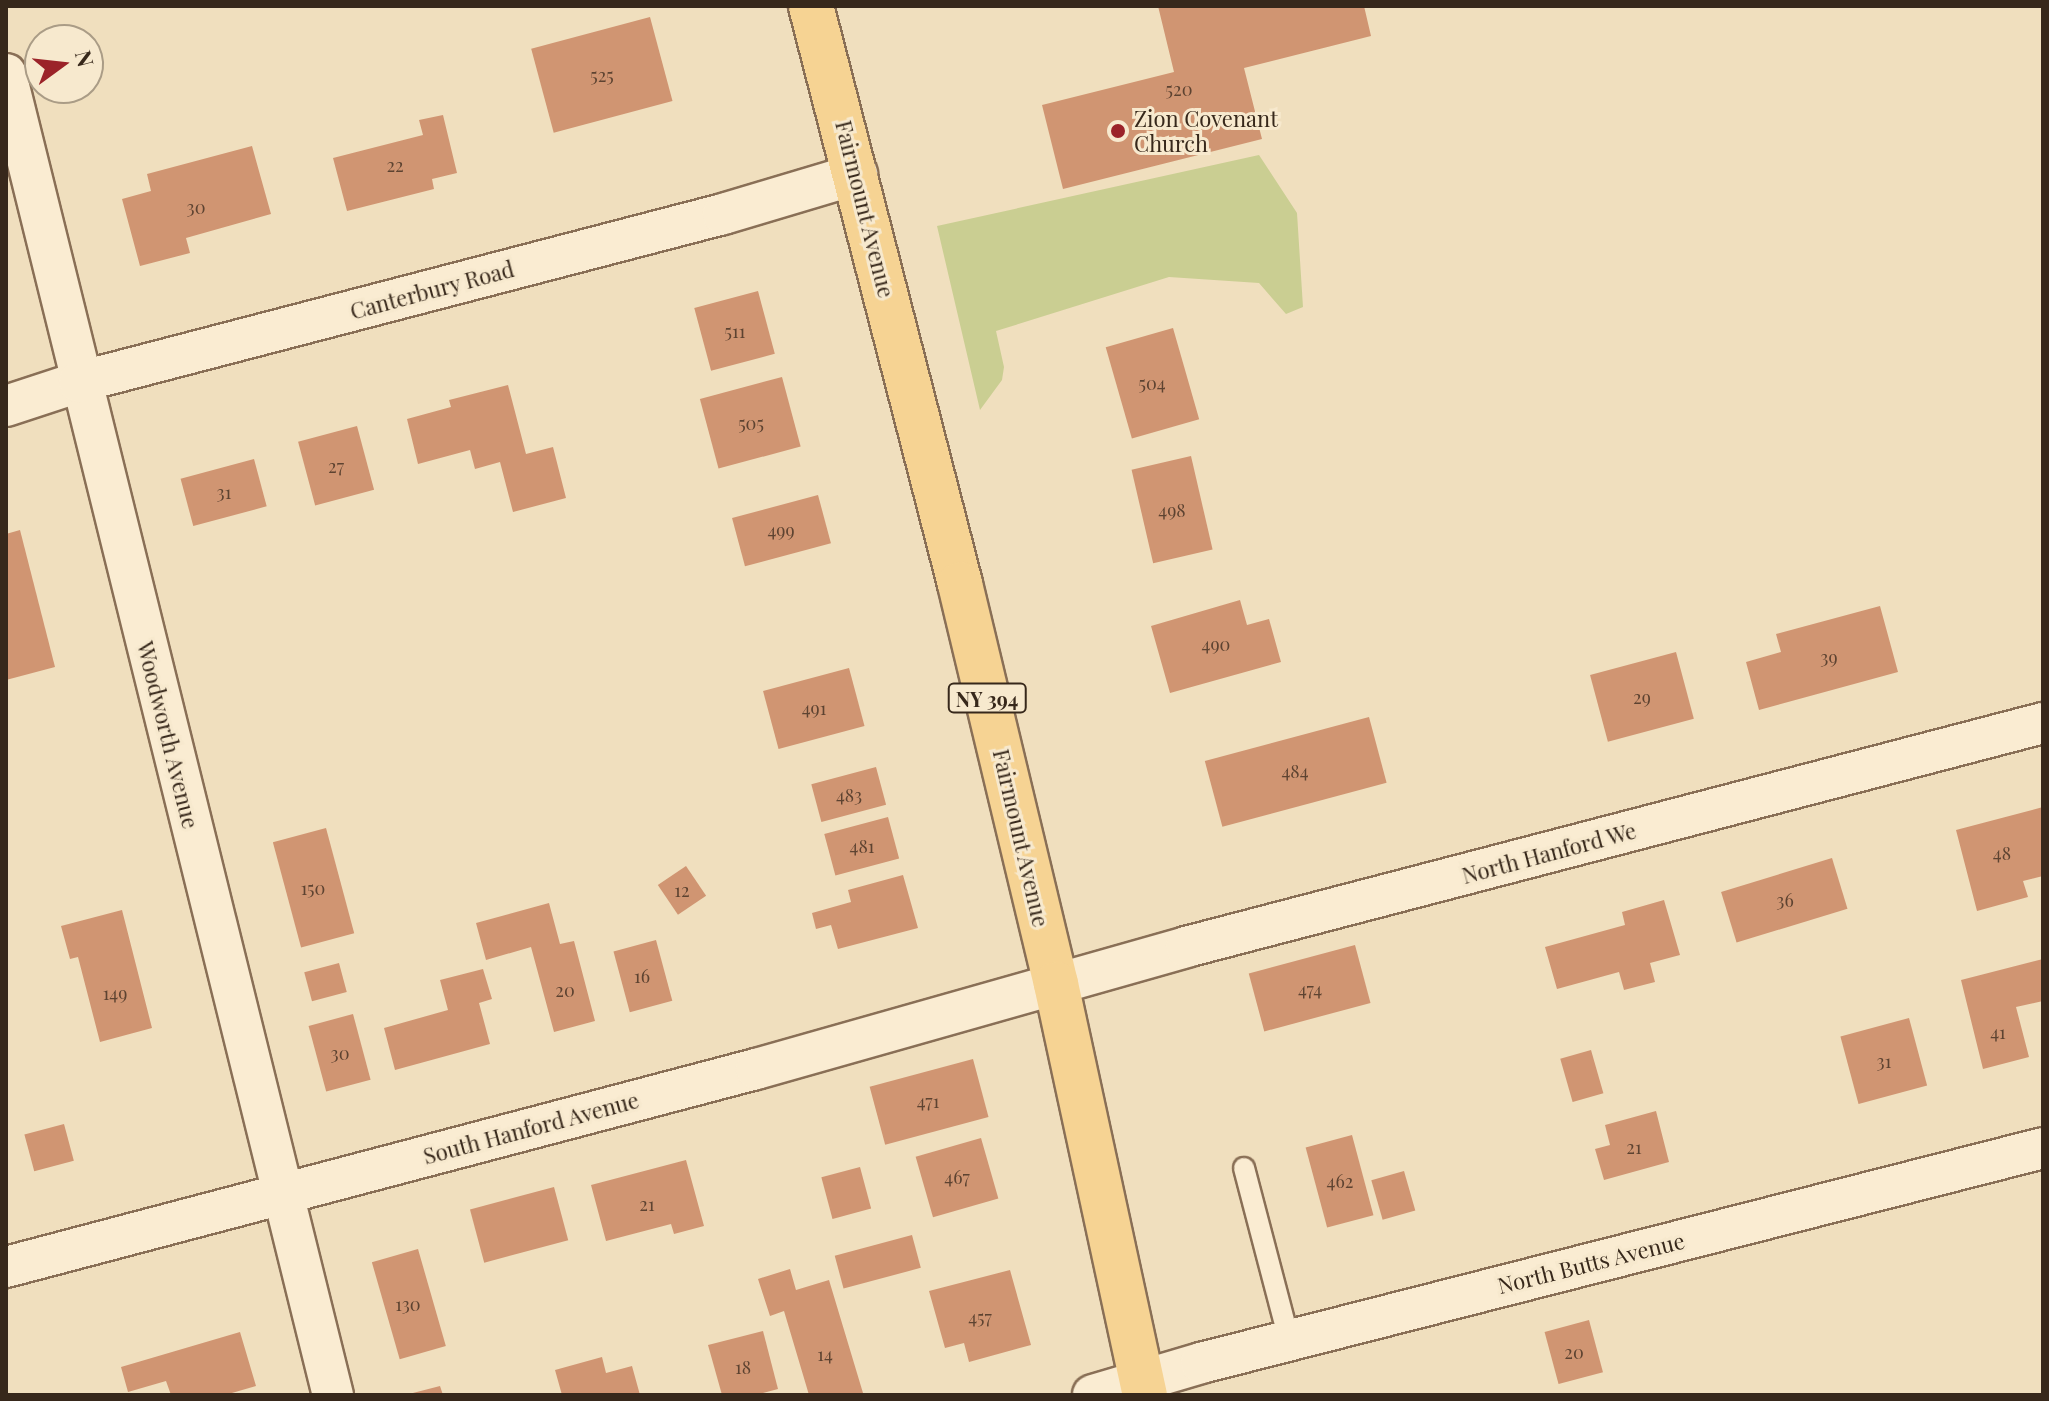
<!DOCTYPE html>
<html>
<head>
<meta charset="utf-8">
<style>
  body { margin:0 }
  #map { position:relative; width:2049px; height:1401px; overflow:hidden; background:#f0dfbe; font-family:"Playfair Display",serif }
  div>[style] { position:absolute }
  .green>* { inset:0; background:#cace92 }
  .building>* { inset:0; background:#d09572; transform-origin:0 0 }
  .roads { filter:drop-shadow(2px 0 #896f56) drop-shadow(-2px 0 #896f56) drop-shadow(0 2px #896f56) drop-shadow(0 -2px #896f56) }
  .lane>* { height:20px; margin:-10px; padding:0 10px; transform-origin:10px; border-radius:10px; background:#faecd2 }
  .street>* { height:40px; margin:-20px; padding:0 20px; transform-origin:20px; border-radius:20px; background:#faecd2 }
  .primary>* { height:44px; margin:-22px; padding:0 22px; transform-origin:22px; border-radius:22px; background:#f6d393 }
  .dots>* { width:22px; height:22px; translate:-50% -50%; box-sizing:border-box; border:4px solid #f7e9ce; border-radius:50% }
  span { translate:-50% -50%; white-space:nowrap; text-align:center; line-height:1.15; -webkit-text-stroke:6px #f7e9ce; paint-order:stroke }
  .number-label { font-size:18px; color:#5d4331 }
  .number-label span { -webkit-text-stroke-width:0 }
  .shield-label span { padding:2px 6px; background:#f7e9ce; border:2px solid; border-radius:6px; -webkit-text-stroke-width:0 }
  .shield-label { font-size:20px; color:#37281b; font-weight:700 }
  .poi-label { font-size:22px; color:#37281b }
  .left { translate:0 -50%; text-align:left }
  .street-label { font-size:22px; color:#37281b }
  .frame { position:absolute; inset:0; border:8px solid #37281b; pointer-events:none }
  .north { position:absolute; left:24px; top:24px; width:80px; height:80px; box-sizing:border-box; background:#f7e9ce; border:2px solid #aa9c86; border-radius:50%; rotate:75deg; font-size:22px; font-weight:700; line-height:32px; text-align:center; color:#37281b }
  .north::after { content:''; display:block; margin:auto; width:28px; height:36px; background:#9b2329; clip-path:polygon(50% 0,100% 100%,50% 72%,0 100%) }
</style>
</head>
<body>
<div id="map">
  <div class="green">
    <i style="clip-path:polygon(1259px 155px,1297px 213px,1303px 307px,1286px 314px,1259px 283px,1169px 277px,996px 331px,1004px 367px,1002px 380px,980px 410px,937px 226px)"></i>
  </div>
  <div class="building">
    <i style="clip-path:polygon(1158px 6px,1364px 6px,1371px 36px,1244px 68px,1262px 139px,1063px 189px,1042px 105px,1174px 72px)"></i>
    <i style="left:650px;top:17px;width:87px;height:123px;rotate:75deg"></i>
    <i style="clip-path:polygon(443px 115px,457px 173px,432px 179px,434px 189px,347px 211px,333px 158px,423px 135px,419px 120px)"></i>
    <i style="clip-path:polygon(252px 146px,271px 214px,186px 238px,190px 253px,140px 266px,122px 199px,151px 191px,147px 174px)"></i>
    <i style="left:758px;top:291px;width:65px;height:66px;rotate:75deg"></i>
    <i style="left:1173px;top:328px;width:95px;height:70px;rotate:74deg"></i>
    <i style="left:782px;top:377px;width:72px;height:85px;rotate:75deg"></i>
    <i style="clip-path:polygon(508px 385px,526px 454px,553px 447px,566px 498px,513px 512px,500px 462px,475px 469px,470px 450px,418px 464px,407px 419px,451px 407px,449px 400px)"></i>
    <i style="left:357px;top:426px;width:66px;height:61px;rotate:75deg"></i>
    <i style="left:1191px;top:456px;width:96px;height:61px;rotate:77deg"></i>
    <i style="left:254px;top:459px;width:49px;height:76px;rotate:75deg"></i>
    <i style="left:818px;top:495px;width:50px;height:89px;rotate:75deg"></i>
    <i style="clip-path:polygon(20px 530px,55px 667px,6px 680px,6px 534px)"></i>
    <i style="clip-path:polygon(1240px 600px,1247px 625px,1269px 619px,1281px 662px,1170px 693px,1151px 626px)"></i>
    <i style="clip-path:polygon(1880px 606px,1898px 672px,1759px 710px,1746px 662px,1781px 652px,1776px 634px)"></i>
    <i style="left:1676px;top:652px;width:69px;height:89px;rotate:75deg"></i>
    <i style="left:849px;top:668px;width:60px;height:89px;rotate:75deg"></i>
    <i style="left:1369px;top:717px;width:68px;height:170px;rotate:75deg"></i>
    <i style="left:876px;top:767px;width:39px;height:67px;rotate:75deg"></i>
    <i style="clip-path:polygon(2043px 807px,2043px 876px,2023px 881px,2028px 897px,1977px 911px,1956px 830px)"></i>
    <i style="left:888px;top:817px;width:43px;height:66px;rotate:75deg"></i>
    <i style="left:326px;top:828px;width:109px;height:55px;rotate:75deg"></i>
    <i style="left:1832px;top:858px;width:53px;height:116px;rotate:73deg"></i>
    <i style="left:686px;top:866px;width:36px;height:34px;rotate:56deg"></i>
    <i style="clip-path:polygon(903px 875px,918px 928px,838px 949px,831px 925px,816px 929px,812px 913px,851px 902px,848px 890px)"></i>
    <i style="clip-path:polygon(1664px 900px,1680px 955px,1650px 963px,1655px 982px,1624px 990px,1619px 972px,1557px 989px,1545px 947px,1625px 925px,1622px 912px)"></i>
    <i style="clip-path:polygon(549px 903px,560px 944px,574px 941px,595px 1021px,554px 1032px,531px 947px,486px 960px,476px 923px)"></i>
    <i style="clip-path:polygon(122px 910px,152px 1028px,100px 1042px,78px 957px,70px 959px,61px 926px)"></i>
    <i style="left:656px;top:940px;width:63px;height:44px;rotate:75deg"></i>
    <i style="left:1355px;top:945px;width:60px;height:110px;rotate:75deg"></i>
    <i style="clip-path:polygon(2043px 959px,2043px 1001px,2016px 1007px,2029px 1057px,1983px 1069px,1961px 980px)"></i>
    <i style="left:339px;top:963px;width:30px;height:36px;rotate:75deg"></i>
    <i style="clip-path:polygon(483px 969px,492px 999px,479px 1003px,490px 1044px,395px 1070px,384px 1028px,448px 1010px,440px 980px)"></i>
    <i style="left:353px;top:1014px;width:68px;height:46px;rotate:75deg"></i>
    <i style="left:1909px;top:1018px;width:70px;height:71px;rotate:75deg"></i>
    <i style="left:1591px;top:1050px;width:45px;height:32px;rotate:74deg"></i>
    <i style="left:973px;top:1059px;width:60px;height:107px;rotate:75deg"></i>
    <i style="clip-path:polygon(1656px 1111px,1669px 1162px,1604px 1180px,1595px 1149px,1610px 1145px,1605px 1125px)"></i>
    <i style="left:64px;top:1124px;width:38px;height:41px;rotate:75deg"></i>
    <i style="left:1352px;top:1135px;width:83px;height:48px;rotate:75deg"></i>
    <i style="left:981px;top:1138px;width:63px;height:68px;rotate:74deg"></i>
    <i style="clip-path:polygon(686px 1160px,704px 1226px,674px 1234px,671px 1224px,606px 1241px,591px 1185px)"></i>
    <i style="left:860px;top:1167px;width:43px;height:40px;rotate:75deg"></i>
    <i style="left:1404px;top:1171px;width:41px;height:34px;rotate:74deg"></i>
    <i style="left:554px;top:1187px;width:55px;height:87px;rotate:75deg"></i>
    <i style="left:912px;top:1235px;width:34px;height:80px;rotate:75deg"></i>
    <i style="left:418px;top:1249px;width:101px;height:48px;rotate:74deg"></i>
    <i style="clip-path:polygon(790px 1269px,796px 1290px,829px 1280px,863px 1393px,809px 1395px,784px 1311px,770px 1316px,758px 1279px)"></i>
    <i style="clip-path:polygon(1010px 1270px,1031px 1345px,969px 1362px,964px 1343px,945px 1348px,929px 1291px)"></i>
    <i style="left:1589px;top:1320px;width:54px;height:46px;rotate:75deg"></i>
    <i style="clip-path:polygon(763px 1331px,778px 1389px,755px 1395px,722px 1395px,708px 1345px)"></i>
    <i style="clip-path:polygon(240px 1332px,256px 1386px,225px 1395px,171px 1395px,166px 1381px,128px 1392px,121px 1367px)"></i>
    <i style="clip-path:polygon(602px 1357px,606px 1373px,632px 1366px,640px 1395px,562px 1395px,555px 1370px)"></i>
    <i style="clip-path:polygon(440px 1386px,443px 1395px,409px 1395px,409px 1394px)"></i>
  </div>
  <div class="roads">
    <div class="lane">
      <i style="left:1244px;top:1168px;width:178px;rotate:75.3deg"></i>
    </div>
    <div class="street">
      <i style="left:6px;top:74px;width:1361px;rotate:76.1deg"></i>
      <i style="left:6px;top:406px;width:77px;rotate:-18.2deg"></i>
      <i style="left:79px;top:382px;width:666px;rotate:-14.62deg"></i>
      <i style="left:723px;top:214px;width:140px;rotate:-16.6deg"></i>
      <i style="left:6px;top:1267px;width:776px;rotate:-14.79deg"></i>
      <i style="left:756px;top:1069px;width:447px;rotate:-15.8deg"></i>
      <i style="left:1186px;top:947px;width:886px;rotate:-14.65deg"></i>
      <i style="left:1093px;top:1395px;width:113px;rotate:-16.5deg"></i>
      <i style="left:1201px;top:1363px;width:869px;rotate:-14.32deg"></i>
    </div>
    <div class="primary">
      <i style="left:811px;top:6px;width:597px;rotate:75.54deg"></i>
      <i style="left:960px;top:584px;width:411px;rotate:76.5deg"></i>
      <i style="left:1056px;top:984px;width:421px;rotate:77.8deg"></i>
    </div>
  </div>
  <div class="dots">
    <i style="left:1118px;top:131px;background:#9b2329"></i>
  </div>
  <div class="number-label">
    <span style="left:602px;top:75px">525</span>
    <span style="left:1179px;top:89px">520</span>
    <span style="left:395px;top:165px">22</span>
    <span style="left:196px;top:207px">30</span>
    <span style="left:735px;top:331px">511</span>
    <span style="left:1152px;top:383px">504</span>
    <span style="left:751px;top:423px">505</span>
    <span style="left:336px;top:466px">27</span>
    <span style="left:224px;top:492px">31</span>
    <span style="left:1172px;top:510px">498</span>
    <span style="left:781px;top:530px">499</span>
    <span style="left:1216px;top:644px">490</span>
    <span style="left:1829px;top:657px">39</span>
    <span style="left:1642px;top:697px">29</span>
    <span style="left:814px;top:708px">491</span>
    <span style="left:1295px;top:771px">484</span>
    <span style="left:849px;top:795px">483</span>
    <span style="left:862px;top:846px">481</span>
    <span style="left:2002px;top:853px">48</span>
    <span style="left:313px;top:888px">150</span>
    <span style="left:682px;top:890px">12</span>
    <span style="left:1785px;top:900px">36</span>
    <span style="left:642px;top:976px">16</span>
    <span style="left:1310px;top:989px">474</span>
    <span style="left:565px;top:990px">20</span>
    <span style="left:115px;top:993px">149</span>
    <span style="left:1998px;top:1032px">41</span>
    <span style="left:340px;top:1053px">30</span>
    <span style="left:1884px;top:1061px">31</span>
    <span style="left:928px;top:1101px">471</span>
    <span style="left:1634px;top:1147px">21</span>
    <span style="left:957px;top:1177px">467</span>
    <span style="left:1340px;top:1181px">462</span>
    <span style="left:647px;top:1204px">21</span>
    <span style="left:408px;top:1304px">130</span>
    <span style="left:980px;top:1317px">457</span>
    <span style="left:1574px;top:1352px">20</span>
    <span style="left:825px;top:1354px">14</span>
    <span style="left:743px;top:1367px">18</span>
  </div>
  <div class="shield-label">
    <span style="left:987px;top:698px">NY 394</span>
  </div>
  <div class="poi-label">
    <span class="left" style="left:1134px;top:131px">Zion Covenant<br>Church</span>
  </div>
  <div class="street-label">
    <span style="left:865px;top:209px;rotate:76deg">Fairmount Avenue</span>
    <span style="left:432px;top:290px;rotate:-15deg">Canterbury Road</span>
    <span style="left:168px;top:735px;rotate:76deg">Woodworth Avenue</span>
    <span style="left:1021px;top:838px;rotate:77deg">Fairmount Avenue</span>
    <span style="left:1549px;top:853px;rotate:-15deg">North Hanford We</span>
    <span style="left:531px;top:1128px;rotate:-15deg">South Hanford Avenue</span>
    <span style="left:1591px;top:1263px;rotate:-14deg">North Butts Avenue</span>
  </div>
  <div class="frame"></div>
  <div class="north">N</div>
</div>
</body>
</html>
